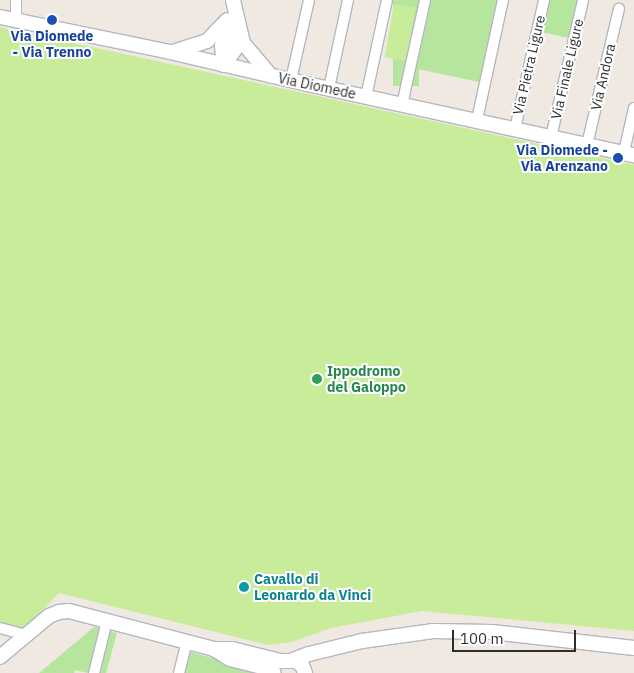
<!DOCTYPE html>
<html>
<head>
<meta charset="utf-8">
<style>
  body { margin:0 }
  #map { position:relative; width:634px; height:673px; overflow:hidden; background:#efe9e1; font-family:"IBM Plex Sans",sans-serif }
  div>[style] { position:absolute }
  .green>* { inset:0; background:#b6e59e; transform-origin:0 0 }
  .pitch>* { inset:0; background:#c9ec9a; transform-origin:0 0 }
  .roads { filter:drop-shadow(1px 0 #b4b7c1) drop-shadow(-1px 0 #b4b7c1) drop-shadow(0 1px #b4b7c1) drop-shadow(0 -1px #b4b7c1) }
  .street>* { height:10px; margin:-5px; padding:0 5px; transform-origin:5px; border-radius:5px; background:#fff }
  .secondary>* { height:14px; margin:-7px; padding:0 7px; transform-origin:7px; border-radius:7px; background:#fff }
  .dots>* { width:14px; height:14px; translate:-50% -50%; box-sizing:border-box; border:2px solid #fff; border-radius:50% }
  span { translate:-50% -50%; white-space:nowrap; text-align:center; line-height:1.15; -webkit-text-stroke:4px #fff; paint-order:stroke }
  .transit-label { font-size:14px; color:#164399; font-weight:700 }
  .right { translate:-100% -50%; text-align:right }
  .street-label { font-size:14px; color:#2e2e2e }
  .leisure-label { font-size:14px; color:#27864d; font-weight:700 }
  .left { translate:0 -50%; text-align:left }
  .culture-label { font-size:14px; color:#0d838f; font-weight:700 }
  .scale { position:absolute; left:452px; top:630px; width:124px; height:22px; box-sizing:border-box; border:2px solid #2e2e2e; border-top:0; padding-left:6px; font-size:15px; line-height:18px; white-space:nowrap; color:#2e2e2e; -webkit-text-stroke:4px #fff; paint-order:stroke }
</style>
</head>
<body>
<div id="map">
  <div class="green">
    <i style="left:393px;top:0;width:26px;height:86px"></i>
    <i style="clip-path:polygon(427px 0,498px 0,479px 82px,413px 68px)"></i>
    <i style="clip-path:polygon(549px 0,578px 0,569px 38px,541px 32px)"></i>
    <i style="clip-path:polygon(94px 627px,100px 628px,88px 673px,75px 670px,74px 673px,39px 673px)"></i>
    <i style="clip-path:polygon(110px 631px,117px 633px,116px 636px,106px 673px,99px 673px)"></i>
    <i style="clip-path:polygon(190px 652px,220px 660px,220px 663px,228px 666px,241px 669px,242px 666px,269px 673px,185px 673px)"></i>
  </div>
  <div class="pitch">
    <i style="left:394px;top:4px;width:22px;height:54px;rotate:10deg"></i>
    <i style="clip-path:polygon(0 27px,634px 165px,634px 631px,422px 611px,331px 628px,292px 642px,268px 645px,59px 593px,24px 629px,0 623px)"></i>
  </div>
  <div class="roads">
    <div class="street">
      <i style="left:16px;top:0;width:20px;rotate:90deg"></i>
      <i style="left:291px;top:80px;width:82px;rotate:-77.3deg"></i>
      <i style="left:329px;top:88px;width:90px;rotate:-77.8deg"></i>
      <i style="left:366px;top:97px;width:99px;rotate:-77.8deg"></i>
      <i style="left:402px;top:105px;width:107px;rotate:-77.6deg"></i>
      <i style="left:477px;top:120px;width:123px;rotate:-77.8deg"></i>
      <i style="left:515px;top:129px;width:132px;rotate:-77.3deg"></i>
      <i style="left:551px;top:137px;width:140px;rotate:-76.8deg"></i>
      <i style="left:587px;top:145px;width:140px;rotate:-76.8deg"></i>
      <i style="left:624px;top:152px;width:45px;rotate:-77.2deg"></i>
      <i style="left:0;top:628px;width:27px;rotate:15deg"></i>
      <i style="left:94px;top:673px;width:54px;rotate:-76deg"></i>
      <i style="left:179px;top:673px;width:32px;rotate:-76deg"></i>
    </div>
    <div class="secondary">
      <i style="left:233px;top:0;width:44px;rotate:76.9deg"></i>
      <i style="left:243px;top:43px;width:43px;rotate:49.7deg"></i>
      <i style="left:0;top:17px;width:174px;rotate:11.6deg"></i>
      <i style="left:170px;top:52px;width:141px;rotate:13.1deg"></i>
      <i style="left:307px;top:84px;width:335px;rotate:12.3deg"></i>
      <i style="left:176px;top:51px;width:33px;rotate:-18deg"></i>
      <i style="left:207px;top:41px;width:29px;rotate:-46deg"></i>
      <i style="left:224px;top:65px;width:19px;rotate:-96deg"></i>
      <i style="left:222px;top:46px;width:25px;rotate:-79deg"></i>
      <i style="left:224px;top:65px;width:19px;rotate:-55deg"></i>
      <i style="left:235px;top:49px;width:18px;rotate:-81deg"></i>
      <i style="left:214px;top:649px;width:18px"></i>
      <i style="left:232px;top:649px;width:49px;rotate:14deg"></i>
      <i style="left:280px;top:661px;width:15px"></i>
      <i style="left:295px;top:661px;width:8px;rotate:30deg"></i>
      <i style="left:302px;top:665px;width:9px;rotate:69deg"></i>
      <i style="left:0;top:657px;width:64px;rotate:-39.9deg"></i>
      <i style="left:49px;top:616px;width:11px;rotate:-22deg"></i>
      <i style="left:59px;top:612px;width:10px;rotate:-6deg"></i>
      <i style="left:69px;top:611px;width:150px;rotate:14.7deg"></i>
      <i style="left:214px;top:649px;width:19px;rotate:32deg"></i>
      <i style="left:230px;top:659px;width:37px;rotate:14deg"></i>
      <i style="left:266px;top:668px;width:9px;rotate:32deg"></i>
      <i style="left:293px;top:660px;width:17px;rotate:-21deg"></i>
      <i style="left:309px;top:654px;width:55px;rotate:-13.8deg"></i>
      <i style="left:362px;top:641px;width:72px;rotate:-8deg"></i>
      <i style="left:433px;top:631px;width:59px;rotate:1deg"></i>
      <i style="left:492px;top:632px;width:143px;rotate:6.4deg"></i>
    </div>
  </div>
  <div class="dots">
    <i style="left:52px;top:20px;background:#1a4fb4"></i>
    <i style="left:618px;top:158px;background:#1a4fb4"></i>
    <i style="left:317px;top:379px;background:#2e9e5b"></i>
    <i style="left:244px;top:587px;background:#0f9aa8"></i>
  </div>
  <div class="transit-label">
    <span style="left:52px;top:44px">Via Diomede<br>- Via Trenno</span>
    <span class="right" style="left:608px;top:158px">Via Diomede -<br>Via Arenzano</span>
  </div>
  <div class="street-label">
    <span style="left:529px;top:65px;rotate:-77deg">Via Pietra Ligure</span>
    <span style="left:567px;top:69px;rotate:-77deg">Via Finale Ligure</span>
    <span style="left:603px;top:77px;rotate:-77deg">Via Andora</span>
    <span style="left:317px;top:86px;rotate:12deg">Via Diomede</span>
  </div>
  <div class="leisure-label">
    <span class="left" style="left:327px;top:379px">Ippodromo<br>del Galoppo</span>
  </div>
  <div class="culture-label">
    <span class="left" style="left:254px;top:587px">Cavallo di<br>Leonardo da Vinci</span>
  </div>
  <div class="scale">100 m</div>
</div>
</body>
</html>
